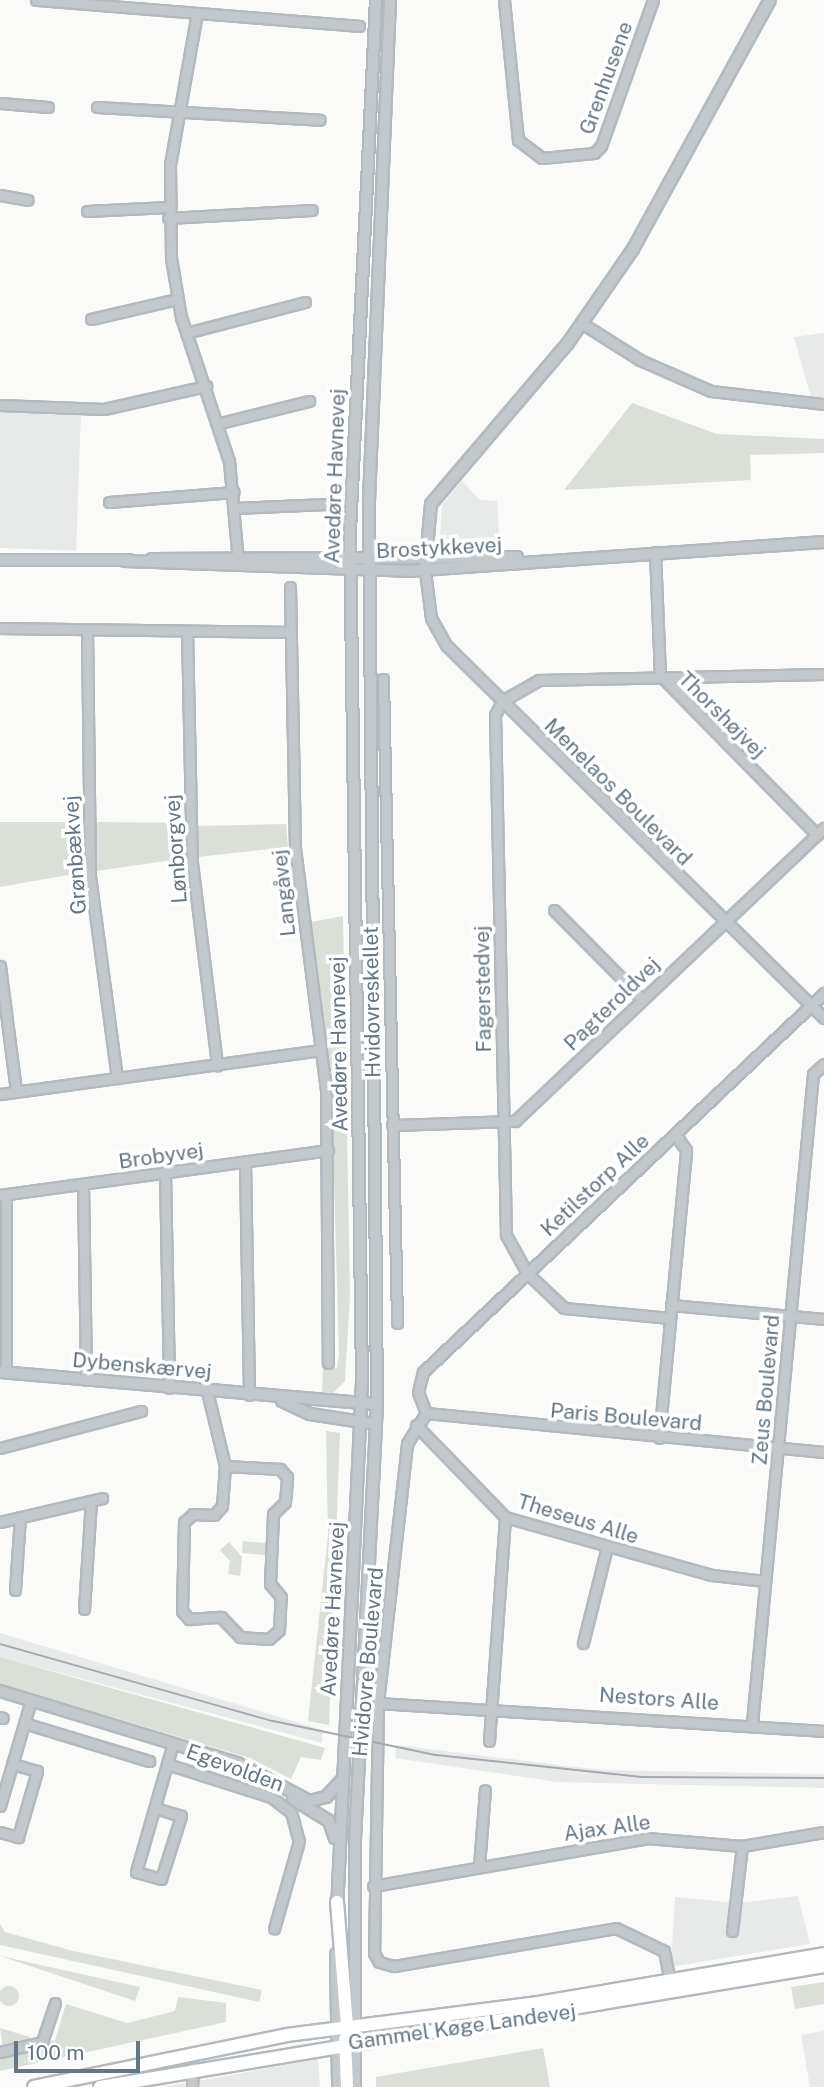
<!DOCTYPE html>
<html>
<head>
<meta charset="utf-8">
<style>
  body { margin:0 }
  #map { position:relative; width:824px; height:2087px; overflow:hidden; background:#fafaf8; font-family:"Public Sans",sans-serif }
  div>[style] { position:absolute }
  .built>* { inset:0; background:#e8e9e9; transform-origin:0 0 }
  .green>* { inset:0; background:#dadfd7; transform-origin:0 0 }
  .round { border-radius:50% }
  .roads { filter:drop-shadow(2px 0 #b3babf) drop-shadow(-2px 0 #b3babf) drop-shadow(0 2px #b3babf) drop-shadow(0 -2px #b3babf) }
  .minor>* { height:9px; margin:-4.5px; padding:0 4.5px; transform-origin:4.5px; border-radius:4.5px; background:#c3c8cc }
  .tertiary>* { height:10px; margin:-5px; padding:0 5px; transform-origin:5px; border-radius:5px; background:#c3c8cc }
  .secondary>* { height:12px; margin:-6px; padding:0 6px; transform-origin:6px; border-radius:6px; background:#fff }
  .tram>* { height:2px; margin:-1px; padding:0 1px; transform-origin:1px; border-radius:1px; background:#a2aab0 }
  span { translate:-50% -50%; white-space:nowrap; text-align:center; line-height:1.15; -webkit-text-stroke:7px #fff; paint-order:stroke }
  .street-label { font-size:21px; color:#657683 }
  .scale { position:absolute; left:14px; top:2041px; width:126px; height:32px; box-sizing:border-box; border:4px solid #657683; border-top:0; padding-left:9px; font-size:21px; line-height:24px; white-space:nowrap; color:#657683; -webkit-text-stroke:5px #fff; paint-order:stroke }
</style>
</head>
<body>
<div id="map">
  <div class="built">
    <i style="clip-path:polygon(824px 333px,824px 397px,811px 398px,794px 337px)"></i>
    <i style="left:0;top:410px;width:81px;height:138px;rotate:2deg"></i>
    <i style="clip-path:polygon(462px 481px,480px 500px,497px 501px,500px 547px,440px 538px,442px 505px)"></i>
    <i style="clip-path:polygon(0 1633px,323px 1730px,322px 1743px,0 1657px)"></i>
    <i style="clip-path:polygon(396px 1745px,601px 1770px,824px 1774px,824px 1788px,558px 1782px,395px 1758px)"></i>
    <i style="clip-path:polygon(798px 1896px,810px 1944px,671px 1967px,675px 1897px,737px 1903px)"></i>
    <i style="clip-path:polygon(824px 2031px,824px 2087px,810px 2087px,801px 2035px)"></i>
    <i style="clip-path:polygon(318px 2059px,320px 2087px,161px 2087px,204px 2080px)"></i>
  </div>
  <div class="green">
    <i style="clip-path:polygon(632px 403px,717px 434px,824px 439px,824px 453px,750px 455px,751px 480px,564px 490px)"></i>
    <i style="clip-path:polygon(0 822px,84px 822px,85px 872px,0 887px)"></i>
    <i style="clip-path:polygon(96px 822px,183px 823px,186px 858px,97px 871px)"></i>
    <i style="clip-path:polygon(286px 824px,288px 847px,198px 857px,196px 826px)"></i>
    <i style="clip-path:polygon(343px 916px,350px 1295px,345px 1381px,333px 1393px,322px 1392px,323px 1368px,337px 1368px,339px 1355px,331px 1074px,311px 922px)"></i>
    <i style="clip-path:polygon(326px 1431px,340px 1433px,329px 1725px,308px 1721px,328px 1535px)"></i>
    <i style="left:243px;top:1541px;width:25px;height:12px;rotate:5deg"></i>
    <i style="clip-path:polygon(229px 1542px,242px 1557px,240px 1576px,228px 1574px,230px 1561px,220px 1550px)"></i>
    <i style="clip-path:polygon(0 1657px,304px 1742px,325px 1748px,321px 1760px,301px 1757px,291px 1779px,250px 1758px,0 1684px)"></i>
    <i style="clip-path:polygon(0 1924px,5px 1932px,73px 1951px,262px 1990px,259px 2002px,0 1945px)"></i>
    <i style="clip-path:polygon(0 1956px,140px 1987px,135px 2001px)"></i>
    <i style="clip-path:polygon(824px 1982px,824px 2004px,795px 2009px,791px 1987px)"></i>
    <i class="round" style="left:-1px;top:1986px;width:20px;height:20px"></i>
    <i style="clip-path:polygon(178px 1997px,226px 2003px,226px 2022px,0 2071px,0 2057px,55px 2040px,66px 2004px,127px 2023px,175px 2011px)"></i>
    <i style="clip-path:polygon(0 2028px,30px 2037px,29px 2042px,3px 2047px)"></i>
    <i style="clip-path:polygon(543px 2048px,550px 2087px,376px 2087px,376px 2077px)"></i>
  </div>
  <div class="roads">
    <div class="minor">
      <i style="left:36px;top:0;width:324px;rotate:4.6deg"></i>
      <i style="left:504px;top:0;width:141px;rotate:84.3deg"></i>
      <i style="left:518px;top:140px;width:30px;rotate:37deg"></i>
      <i style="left:542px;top:158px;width:52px;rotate:-5.5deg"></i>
      <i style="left:594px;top:153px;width:10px;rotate:-45deg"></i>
      <i style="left:601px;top:146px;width:155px;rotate:-70.4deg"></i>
      <i style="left:197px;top:13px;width:153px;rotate:100.1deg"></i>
      <i style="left:170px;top:164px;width:94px;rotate:89.4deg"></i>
      <i style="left:171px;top:258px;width:60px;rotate:80.4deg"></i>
      <i style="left:181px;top:317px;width:152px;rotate:71.6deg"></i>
      <i style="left:229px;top:461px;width:101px;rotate:84.9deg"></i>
      <i style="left:0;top:103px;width:48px;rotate:4.8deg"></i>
      <i style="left:97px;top:107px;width:223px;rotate:3.3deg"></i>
      <i style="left:0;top:195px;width:28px;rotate:10deg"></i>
      <i style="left:87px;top:211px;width:81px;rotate:-2.8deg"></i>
      <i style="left:168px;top:218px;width:144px;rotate:-3.2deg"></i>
      <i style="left:91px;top:319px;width:88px;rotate:-13.1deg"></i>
      <i style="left:583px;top:324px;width:67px;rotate:32.3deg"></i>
      <i style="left:640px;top:360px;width:77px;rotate:23.6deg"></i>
      <i style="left:711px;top:391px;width:114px;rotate:6.6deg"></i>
      <i style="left:186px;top:333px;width:123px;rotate:-14.6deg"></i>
      <i style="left:0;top:405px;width:104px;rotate:2.2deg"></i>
      <i style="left:104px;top:409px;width:105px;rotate:-12.7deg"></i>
      <i style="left:220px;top:423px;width:92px;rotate:-13.9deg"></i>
      <i style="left:109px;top:502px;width:125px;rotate:-4.6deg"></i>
      <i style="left:235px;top:508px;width:92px;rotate:-2.5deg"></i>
      <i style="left:655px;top:552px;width:123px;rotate:87.7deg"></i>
      <i style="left:660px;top:675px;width:224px;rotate:45.5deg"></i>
      <i style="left:425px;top:571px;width:47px;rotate:82.7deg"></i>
      <i style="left:431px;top:618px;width:31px;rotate:61deg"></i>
      <i style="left:446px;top:645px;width:531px;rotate:44.62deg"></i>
      <i style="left:290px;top:587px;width:261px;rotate:88.9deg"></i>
      <i style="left:295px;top:848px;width:245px;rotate:82.7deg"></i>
      <i style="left:326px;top:1091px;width:272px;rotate:89.6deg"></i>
      <i style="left:0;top:628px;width:290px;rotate:0.8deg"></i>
      <i style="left:87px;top:629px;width:247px;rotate:89.3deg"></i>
      <i style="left:90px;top:876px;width:204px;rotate:82.4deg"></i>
      <i style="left:187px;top:631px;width:232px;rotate:88.8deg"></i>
      <i style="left:192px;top:863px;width:204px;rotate:82.9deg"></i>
      <i style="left:383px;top:679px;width:644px;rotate:88.75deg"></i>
      <i style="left:554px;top:910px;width:125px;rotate:45.3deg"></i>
      <i style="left:0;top:966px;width:126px;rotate:82.7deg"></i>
      <i style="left:0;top:1094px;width:323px;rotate:-7.8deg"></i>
      <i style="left:392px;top:1125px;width:123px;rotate:-1.9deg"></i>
      <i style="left:515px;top:1121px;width:426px;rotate:-43.5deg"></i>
      <i style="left:245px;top:1162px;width:233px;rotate:89deg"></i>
      <i style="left:165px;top:1173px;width:215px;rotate:88.9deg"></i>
      <i style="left:83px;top:1184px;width:196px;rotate:89.1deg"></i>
      <i style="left:0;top:1195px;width:331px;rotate:-7.8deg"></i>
      <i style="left:671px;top:1305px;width:154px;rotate:5.2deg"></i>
      <i style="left:670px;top:1318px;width:106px;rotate:-174.6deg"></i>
      <i style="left:564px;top:1308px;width:51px;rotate:-136.6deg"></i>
      <i style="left:527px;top:1273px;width:43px;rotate:-118.9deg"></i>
      <i style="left:506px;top:1235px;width:520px;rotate:-91.21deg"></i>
      <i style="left:495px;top:715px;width:16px;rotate:-63deg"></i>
      <i style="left:502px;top:701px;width:43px;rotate:-29.6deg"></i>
      <i style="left:539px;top:680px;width:285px;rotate:-1.2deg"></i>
      <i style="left:6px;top:1372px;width:177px;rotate:-90deg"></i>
      <i style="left:207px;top:1391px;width:77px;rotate:76.5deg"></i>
      <i style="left:225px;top:1466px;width:40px;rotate:94.3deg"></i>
      <i style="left:222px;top:1506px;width:12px;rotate:132deg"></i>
      <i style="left:214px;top:1515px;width:21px;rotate:-177deg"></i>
      <i style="left:193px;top:1514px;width:12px;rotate:138deg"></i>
      <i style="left:184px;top:1522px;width:89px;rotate:91.3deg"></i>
      <i style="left:182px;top:1611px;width:11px;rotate:49deg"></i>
      <i style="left:189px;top:1619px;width:32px;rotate:-4deg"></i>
      <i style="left:221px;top:1617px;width:28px;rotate:46deg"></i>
      <i style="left:240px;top:1637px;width:29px;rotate:4deg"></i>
      <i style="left:269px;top:1639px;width:13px;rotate:-42deg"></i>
      <i style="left:279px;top:1630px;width:33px;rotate:-87deg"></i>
      <i style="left:281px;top:1597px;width:17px;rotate:-130deg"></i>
      <i style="left:270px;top:1584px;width:70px;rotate:-87.5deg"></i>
      <i style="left:273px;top:1514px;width:17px;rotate:-45deg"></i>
      <i style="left:285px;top:1502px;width:25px;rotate:-85deg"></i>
      <i style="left:287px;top:1477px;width:11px;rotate:-131deg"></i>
      <i style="left:280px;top:1469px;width:55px;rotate:-176.9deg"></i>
      <i style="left:426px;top:1413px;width:36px;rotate:122deg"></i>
      <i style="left:407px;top:1444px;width:261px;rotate:96.4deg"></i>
      <i style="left:378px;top:1703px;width:250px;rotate:90.9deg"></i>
      <i style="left:374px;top:1953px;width:10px;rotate:61deg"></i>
      <i style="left:379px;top:1962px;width:16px;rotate:15deg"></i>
      <i style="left:394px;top:1966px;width:225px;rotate:-9.7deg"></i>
      <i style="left:616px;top:1928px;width:53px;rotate:25.6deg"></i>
      <i style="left:664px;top:1951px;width:31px;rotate:79deg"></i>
      <i style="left:426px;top:1413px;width:22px;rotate:-111deg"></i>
      <i style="left:418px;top:1392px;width:21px;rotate:-76deg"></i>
      <i style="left:423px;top:1372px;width:552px;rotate:-43.38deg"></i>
      <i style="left:426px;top:1413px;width:400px;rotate:5.6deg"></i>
      <i style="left:416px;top:1425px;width:128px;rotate:45.9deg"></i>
      <i style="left:505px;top:1517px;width:215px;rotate:15.7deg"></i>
      <i style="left:712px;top:1575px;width:53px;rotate:6.5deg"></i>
      <i style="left:659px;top:1438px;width:289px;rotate:-84.6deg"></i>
      <i style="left:686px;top:1150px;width:19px;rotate:-125deg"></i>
      <i style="left:0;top:1448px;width:146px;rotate:-14.7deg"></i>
      <i style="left:0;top:1522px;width:105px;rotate:-13.2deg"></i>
      <i style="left:15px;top:1590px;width:73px;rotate:-86.1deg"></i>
      <i style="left:84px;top:1609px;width:108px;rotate:-86.3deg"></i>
      <i style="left:583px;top:1643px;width:99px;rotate:-76deg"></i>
      <i style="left:378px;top:1703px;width:447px;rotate:3.6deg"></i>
      <i style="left:0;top:1717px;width:3px;rotate:18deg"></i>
      <i style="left:24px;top:1723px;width:131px;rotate:16.9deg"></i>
      <i style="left:752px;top:1723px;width:652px;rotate:-84.63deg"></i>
      <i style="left:813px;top:1074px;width:15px;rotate:-42deg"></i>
      <i style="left:489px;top:1741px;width:225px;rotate:-85.9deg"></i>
      <i style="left:167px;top:1764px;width:109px;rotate:17.6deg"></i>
      <i style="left:271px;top:1797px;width:25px;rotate:37deg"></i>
      <i style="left:291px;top:1812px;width:30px;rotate:75deg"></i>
      <i style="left:299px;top:1841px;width:91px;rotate:105.9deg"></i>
      <i style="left:0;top:1806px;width:110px;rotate:-73.7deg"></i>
      <i style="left:155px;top:1808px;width:27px;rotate:17deg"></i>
      <i style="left:181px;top:1816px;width:66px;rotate:107.6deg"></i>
      <i style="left:161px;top:1879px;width:26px;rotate:-164deg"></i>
      <i style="left:136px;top:1872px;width:134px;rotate:-74deg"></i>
      <i style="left:0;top:1832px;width:19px;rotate:16deg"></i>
      <i style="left:18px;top:1837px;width:69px;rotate:-73.9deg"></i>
      <i style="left:37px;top:1771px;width:26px;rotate:-164deg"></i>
      <i style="left:479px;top:1866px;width:76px;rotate:-85.5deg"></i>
      <i style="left:373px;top:1886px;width:278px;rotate:-9.9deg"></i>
      <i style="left:647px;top:1838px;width:95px;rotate:4.8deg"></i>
      <i style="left:742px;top:1846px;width:83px;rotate:-9.7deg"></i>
      <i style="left:732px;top:1931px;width:86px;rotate:-83.3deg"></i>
      <i style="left:0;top:2052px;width:43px;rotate:-13.4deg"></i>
      <i style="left:42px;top:2042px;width:41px;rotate:-71.6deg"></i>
      <i style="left:192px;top:2087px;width:19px;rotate:-87deg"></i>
    </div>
    <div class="tertiary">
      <i style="left:152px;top:559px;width:365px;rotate:-0.3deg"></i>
      <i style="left:0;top:560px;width:129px"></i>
      <i style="left:125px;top:561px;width:283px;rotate:2deg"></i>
      <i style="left:408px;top:571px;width:417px;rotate:-4deg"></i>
      <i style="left:425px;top:571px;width:67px;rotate:-84.9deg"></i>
      <i style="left:431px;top:504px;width:211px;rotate:-49.6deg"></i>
      <i style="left:568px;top:343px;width:114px;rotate:-55.3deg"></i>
      <i style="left:633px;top:249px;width:284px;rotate:-61.2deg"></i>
      <i style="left:0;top:1372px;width:378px;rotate:4.9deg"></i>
      <i style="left:282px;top:1401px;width:31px;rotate:25deg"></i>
      <i style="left:310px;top:1414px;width:59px;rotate:8.8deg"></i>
      <i style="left:0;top:1691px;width:248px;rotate:16.9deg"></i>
      <i style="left:237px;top:1763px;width:81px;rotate:27.8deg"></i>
      <i style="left:309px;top:1801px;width:17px;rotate:-13deg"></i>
      <i style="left:326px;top:1797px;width:23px;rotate:-47deg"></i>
      <i style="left:293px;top:1799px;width:42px;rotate:31.4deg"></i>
      <i style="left:329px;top:1821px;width:18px;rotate:71deg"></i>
      <i style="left:337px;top:1910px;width:530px;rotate:-87.29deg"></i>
      <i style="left:362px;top:1381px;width:850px;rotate:-90.81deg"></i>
      <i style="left:350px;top:531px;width:532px;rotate:-87.2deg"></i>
      <i style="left:336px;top:1954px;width:133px;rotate:89.1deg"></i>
      <i style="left:355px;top:2087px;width:248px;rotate:-90deg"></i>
      <i style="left:355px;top:1839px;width:436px;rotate:-87.1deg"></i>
      <i style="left:377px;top:1404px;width:904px;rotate:-90.51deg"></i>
      <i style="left:369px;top:500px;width:500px;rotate:-87.59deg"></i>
    </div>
    <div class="secondary">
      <i style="left:337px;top:1902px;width:124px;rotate:85.4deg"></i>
      <i style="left:347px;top:2026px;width:19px;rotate:62deg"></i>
      <i style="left:345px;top:2039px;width:48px;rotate:87.6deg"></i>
      <i style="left:34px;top:2087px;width:258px;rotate:-11.6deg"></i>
      <i style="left:287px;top:2035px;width:259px;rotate:-7.3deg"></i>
      <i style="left:544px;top:2002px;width:284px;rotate:-9.7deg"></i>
      <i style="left:100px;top:2087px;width:734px;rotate:-9.49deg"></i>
    </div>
  </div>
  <div class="tram">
    <i style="left:0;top:1644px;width:284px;rotate:15.8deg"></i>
    <i style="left:273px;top:1721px;width:167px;rotate:11.8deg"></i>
    <i style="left:436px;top:1755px;width:207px;rotate:6.1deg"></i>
    <i style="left:642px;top:1777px;width:182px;rotate:0.3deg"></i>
  </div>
  <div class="street-label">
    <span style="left:606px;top:78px;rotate:-70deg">Grenhusene</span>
    <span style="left:335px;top:476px;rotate:-88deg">Avedøre Havnevej</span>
    <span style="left:439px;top:548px;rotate:-3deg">Brostykkevej</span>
    <span style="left:722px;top:715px;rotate:45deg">Thorshøjvej</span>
    <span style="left:618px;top:792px;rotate:45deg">Menelaos Boulevard</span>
    <span style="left:176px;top:849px;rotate:-94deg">Lønborgvej</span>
    <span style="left:75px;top:855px;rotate:-94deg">Grønbækvej</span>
    <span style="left:284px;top:893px;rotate:-96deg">Langåvej</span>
    <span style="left:483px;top:989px;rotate:-91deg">Fagerstedvej</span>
    <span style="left:372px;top:1002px;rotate:-91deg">Hvidovreskellet</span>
    <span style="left:612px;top:1004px;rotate:-44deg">Pagteroldvej</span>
    <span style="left:339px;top:1044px;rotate:-91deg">Avedøre Havnevej</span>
    <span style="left:161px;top:1156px;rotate:-8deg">Brobyvej</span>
    <span style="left:595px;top:1185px;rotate:-43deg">Ketilstorp Alle</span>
    <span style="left:142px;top:1366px;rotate:5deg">Dybenskærvej</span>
    <span style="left:766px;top:1390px;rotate:-85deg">Zeus Boulevard</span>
    <span style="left:626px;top:1417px;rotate:5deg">Paris Boulevard</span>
    <span style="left:578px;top:1519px;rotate:17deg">Theseus Alle</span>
    <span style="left:333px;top:1609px;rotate:-87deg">Avedøre Havnevej</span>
    <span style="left:368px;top:1662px;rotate:-85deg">Hvidovre Boulevard</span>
    <span style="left:659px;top:1699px;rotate:4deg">Nestors Alle</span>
    <span style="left:235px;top:1768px;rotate:20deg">Egevolden</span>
    <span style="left:607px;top:1828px;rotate:-8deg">Ajax Alle</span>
    <span style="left:462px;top:2027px;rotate:-8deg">Gammel Køge Landevej</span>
  </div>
  <div class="scale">100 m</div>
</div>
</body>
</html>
